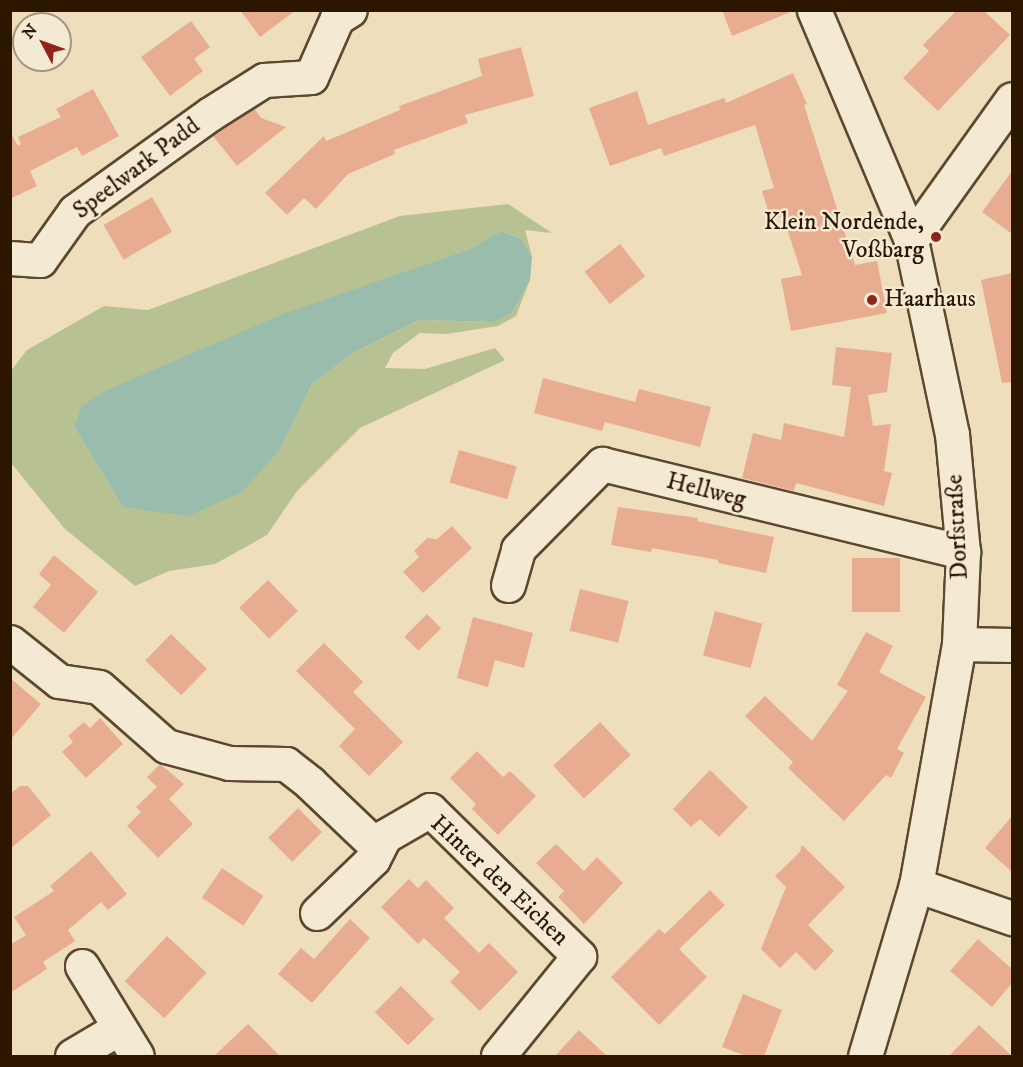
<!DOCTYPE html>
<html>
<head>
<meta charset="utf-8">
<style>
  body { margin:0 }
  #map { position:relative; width:1023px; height:1067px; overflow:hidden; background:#eedebb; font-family:"IM FELL DW Pica",serif }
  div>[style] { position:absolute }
  .green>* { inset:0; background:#b8c191 }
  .water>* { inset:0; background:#9abcad }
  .building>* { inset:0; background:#e8ad91; transform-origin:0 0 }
  .roads { filter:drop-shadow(2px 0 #5c482f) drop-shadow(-2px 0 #5c482f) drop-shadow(0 2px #5c482f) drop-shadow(0 -2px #5c482f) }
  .minor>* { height:33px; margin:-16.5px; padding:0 16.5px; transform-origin:16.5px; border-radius:16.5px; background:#f4ead3 }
  .dots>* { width:16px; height:16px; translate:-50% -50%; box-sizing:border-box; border:3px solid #f4ead3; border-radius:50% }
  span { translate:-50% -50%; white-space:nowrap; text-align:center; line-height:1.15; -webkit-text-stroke:5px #f4ead3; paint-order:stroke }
  .street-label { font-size:24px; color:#2c1600 }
  .poi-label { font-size:24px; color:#2c1600 }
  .right { translate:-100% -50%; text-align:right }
  .left { translate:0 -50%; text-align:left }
  .frame { position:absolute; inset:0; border:12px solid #2c1600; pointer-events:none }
  .north { position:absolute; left:12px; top:12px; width:60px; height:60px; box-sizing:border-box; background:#f4ead3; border:2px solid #a4957f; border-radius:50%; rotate:311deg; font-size:16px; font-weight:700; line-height:24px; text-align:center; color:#2c1600 }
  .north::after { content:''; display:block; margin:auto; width:21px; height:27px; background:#8f2418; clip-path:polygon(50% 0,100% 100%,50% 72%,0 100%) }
</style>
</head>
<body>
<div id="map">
  <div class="green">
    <i style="clip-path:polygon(508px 204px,552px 233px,525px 230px,532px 257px,522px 239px,501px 231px,468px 250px,74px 427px,123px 507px,281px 448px,312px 384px,353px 353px,419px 320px,494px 322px,512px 313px,530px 280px,516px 316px,498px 326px,446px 334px,420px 333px,393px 353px,385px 368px,425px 369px,495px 348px,505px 360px,360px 428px,297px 491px,267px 535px,215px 564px,169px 571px,135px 586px,65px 529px,11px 463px,10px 372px,27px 350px,104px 306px,148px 310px,400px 216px)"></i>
  </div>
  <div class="water">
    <i style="clip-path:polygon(501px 231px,522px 239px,532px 257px,530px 280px,512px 313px,494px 322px,419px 320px,353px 353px,312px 384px,281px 448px,242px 492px,188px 516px,123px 507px,74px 427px,82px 406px,107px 390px,283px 314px,468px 250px)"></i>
  </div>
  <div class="building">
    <i style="clip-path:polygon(240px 10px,296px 10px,260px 37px)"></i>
    <i style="clip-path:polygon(722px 10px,793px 10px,793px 11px,732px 36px)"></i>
    <i style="clip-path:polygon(957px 10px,983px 10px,1010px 35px,938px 111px,903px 78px,929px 51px,923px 45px)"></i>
    <i style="clip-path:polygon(191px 21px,210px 47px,194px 59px,203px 71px,170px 96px,141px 57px)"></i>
    <i style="clip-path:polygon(521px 47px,534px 96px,465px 115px,468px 123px,394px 150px,395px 154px,348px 174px,316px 209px,304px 198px,287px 215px,265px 193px,324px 136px,326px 141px,400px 110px,399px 106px,482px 76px,478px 59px)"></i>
    <i style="clip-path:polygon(793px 73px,807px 104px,804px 105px,855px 265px,877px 261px,887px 313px,791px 331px,781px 279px,802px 275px,783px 216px,771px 220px,762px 191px,774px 188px,755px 125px,664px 156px,661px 148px,610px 166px,589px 108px,637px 91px,648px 125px,724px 98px,726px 103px)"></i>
    <i style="clip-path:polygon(93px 89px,119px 136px,82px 156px,77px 147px,30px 171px,37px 186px,10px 199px,10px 132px,18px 146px,21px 144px,18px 137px,61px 117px,56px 109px)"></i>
    <i style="clip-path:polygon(254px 108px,261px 118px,286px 127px,237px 166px,213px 136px)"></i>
    <i style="clip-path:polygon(1012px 171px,1012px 234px,982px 212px)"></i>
    <i style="left:152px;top:197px;width:40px;height:56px;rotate:60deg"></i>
    <i style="left:620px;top:244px;width:41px;height:45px;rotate:52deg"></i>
    <i style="clip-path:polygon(1012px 273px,1012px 382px,1002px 383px,981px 280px)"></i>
    <i style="clip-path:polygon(836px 347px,892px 353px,887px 392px,868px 395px,873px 426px,891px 424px,884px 471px,892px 473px,884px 506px,796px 483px,794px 491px,742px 478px,753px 433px,781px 440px,784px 423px,844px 437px,851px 387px,832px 385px)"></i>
    <i style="clip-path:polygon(543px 378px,635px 402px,639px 389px,711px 407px,700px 447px,605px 422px,602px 431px,534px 413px)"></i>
    <i style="left:459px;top:450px;width:60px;height:34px;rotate:16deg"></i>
    <i style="clip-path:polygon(618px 507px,698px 518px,697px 521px,774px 537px,766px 573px,718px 563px,718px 560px,652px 548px,651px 552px,611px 545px)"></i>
    <i style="clip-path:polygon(452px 526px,472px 548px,423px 593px,403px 572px,419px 557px,414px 551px,427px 538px,437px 539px)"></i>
    <i style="clip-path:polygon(54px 555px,98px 592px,64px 633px,33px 607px,51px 585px,39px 574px)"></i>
    <i style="left:852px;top:558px;width:48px;height:54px"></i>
    <i style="left:268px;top:580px;width:43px;height:40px;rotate:46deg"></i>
    <i style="left:580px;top:589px;width:50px;height:43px;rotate:14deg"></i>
    <i style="left:715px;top:611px;width:49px;height:46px;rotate:15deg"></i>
    <i style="left:427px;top:614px;width:20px;height:32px;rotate:45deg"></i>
    <i style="clip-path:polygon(473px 617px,533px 633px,524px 668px,495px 660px,488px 687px,457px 678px)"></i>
    <i style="clip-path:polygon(866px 632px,893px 646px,879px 672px,926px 697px,897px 749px,904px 753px,891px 778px,886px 775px,844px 821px,788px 768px,793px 762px,745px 716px,765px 696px,812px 741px,848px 691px,837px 685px)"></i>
    <i style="left:171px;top:634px;width:50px;height:37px;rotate:44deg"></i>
    <i style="clip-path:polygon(324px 643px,363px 682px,353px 692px,403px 742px,369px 776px,339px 746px,355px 729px,296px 671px)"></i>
    <i style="clip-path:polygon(10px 678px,41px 704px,10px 740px)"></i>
    <i style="clip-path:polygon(100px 718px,123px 744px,86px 778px,62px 752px,73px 742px,68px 736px,84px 722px,90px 728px)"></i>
    <i style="left:600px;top:722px;width:45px;height:64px;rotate:47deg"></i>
    <i style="clip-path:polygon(477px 751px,503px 777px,510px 771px,536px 796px,498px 835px,472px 809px,476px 804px,450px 778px)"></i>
    <i style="clip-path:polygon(160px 764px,184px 784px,169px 799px,193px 824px,158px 858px,127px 826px,141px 812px,136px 807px,157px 787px,147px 777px)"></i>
    <i style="clip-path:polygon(710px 770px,748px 807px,719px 837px,700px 819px,691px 827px,673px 809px)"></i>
    <i style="clip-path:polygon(20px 786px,28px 786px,51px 815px,10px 849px,10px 794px)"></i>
    <i style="left:298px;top:808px;width:34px;height:42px;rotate:45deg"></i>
    <i style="clip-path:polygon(1012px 816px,1012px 872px,985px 848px)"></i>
    <i style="clip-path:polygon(556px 844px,584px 871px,597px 857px,623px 883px,584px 924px,558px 897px,564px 891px,536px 863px)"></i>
    <i style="clip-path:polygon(802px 845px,845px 887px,808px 925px,834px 951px,815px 971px,796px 952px,780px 968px,761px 949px,786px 887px,775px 876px,800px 852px)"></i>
    <i style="clip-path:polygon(91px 851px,127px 894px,108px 910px,101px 902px,68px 930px,75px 941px,43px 962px,47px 969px,10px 993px,10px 945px,26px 935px,14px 917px,54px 891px,50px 886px)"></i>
    <i style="left:222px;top:868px;width:50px;height:36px;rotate:34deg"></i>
    <i style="clip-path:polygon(409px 879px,418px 888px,426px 880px,454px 908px,444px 918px,479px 953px,489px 943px,518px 972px,480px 1011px,450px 982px,460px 972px,424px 938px,418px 944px,381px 907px)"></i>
    <i style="clip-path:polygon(710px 890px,725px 905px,679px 949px,707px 977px,659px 1025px,611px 977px,659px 929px,665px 934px)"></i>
    <i style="clip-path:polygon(350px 919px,370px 938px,312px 1003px,278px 974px,301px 948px,314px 959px)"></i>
    <i style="left:167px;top:936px;width:54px;height:62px;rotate:43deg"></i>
    <i style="clip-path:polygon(978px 939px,1012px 969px,1012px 983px,992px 1007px,950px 971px)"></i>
    <i style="left:401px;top:986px;width:47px;height:37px;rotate:45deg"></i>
    <i style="clip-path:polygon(743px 994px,782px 1010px,764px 1056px,746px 1056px,722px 1047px)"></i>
    <i style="clip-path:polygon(248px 1024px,280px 1056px,214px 1056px)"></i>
    <i style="clip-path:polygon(979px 1025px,1012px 1056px,949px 1056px)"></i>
    <i style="clip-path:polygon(579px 1030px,607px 1056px,555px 1056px)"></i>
  </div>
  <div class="roads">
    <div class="minor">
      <i style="left:814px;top:10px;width:250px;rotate:67.1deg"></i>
      <i style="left:911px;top:240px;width:198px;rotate:78.1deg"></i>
      <i style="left:952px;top:434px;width:119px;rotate:84.7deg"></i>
      <i style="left:963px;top:552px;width:92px;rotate:92.5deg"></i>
      <i style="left:959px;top:644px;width:245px;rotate:100.1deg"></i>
      <i style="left:916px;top:885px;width:178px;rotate:106.6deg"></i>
      <i style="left:911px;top:240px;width:173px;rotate:-54.4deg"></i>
      <i style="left:10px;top:258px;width:30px;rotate:4deg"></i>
      <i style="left:40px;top:260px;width:60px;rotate:-54.5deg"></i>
      <i style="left:75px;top:211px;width:166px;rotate:-35.7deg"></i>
      <i style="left:210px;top:114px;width:64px;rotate:-32.2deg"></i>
      <i style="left:264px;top:80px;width:47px;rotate:-3.7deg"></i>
      <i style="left:311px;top:77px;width:64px;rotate:-66.2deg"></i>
      <i style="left:337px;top:18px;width:15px;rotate:-32deg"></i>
      <i style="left:508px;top:585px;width:37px;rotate:-74deg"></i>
      <i style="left:518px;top:549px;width:120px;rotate:-45.3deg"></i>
      <i style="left:602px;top:464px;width:372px;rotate:13.7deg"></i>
      <i style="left:10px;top:642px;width:63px;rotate:38.5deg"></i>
      <i style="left:59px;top:681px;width:40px;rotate:8.5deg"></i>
      <i style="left:99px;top:687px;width:89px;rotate:41.4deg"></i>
      <i style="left:166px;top:746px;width:65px;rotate:15.1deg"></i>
      <i style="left:229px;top:763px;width:57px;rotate:1deg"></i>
      <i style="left:286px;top:764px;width:31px;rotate:38deg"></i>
      <i style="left:310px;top:783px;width:87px;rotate:43.6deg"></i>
      <i style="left:373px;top:843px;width:66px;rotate:-30.1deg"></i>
      <i style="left:430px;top:810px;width:209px;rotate:44.4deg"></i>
      <i style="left:579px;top:956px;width:129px;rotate:129deg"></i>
      <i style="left:959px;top:644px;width:53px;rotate:1.1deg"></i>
      <i style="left:916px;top:885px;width:102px;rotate:19deg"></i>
      <i style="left:317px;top:913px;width:78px;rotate:-44deg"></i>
      <i style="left:373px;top:859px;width:25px;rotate:-63deg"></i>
      <i style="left:82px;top:966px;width:105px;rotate:58.6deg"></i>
      <i style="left:72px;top:1056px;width:55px;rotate:-30.8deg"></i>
    </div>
  </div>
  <div class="dots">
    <i style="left:936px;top:237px;background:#8f2418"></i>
    <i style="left:872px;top:300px;background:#8f2418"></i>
  </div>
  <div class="street-label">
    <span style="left:137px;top:169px;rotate:-37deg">Speelwark Padd</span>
    <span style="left:706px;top:491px;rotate:14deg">Hellweg</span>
    <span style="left:958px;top:527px;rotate:-93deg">Dorfstraße</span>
    <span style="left:499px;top:881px;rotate:43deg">Hinter den Eichen</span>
  </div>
  <div class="poi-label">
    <span class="right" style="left:924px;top:237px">Klein Nordende,<br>Voßbarg</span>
    <span class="left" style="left:884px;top:300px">Haarhaus</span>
  </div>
  <div class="frame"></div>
  <div class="north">N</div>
</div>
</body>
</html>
